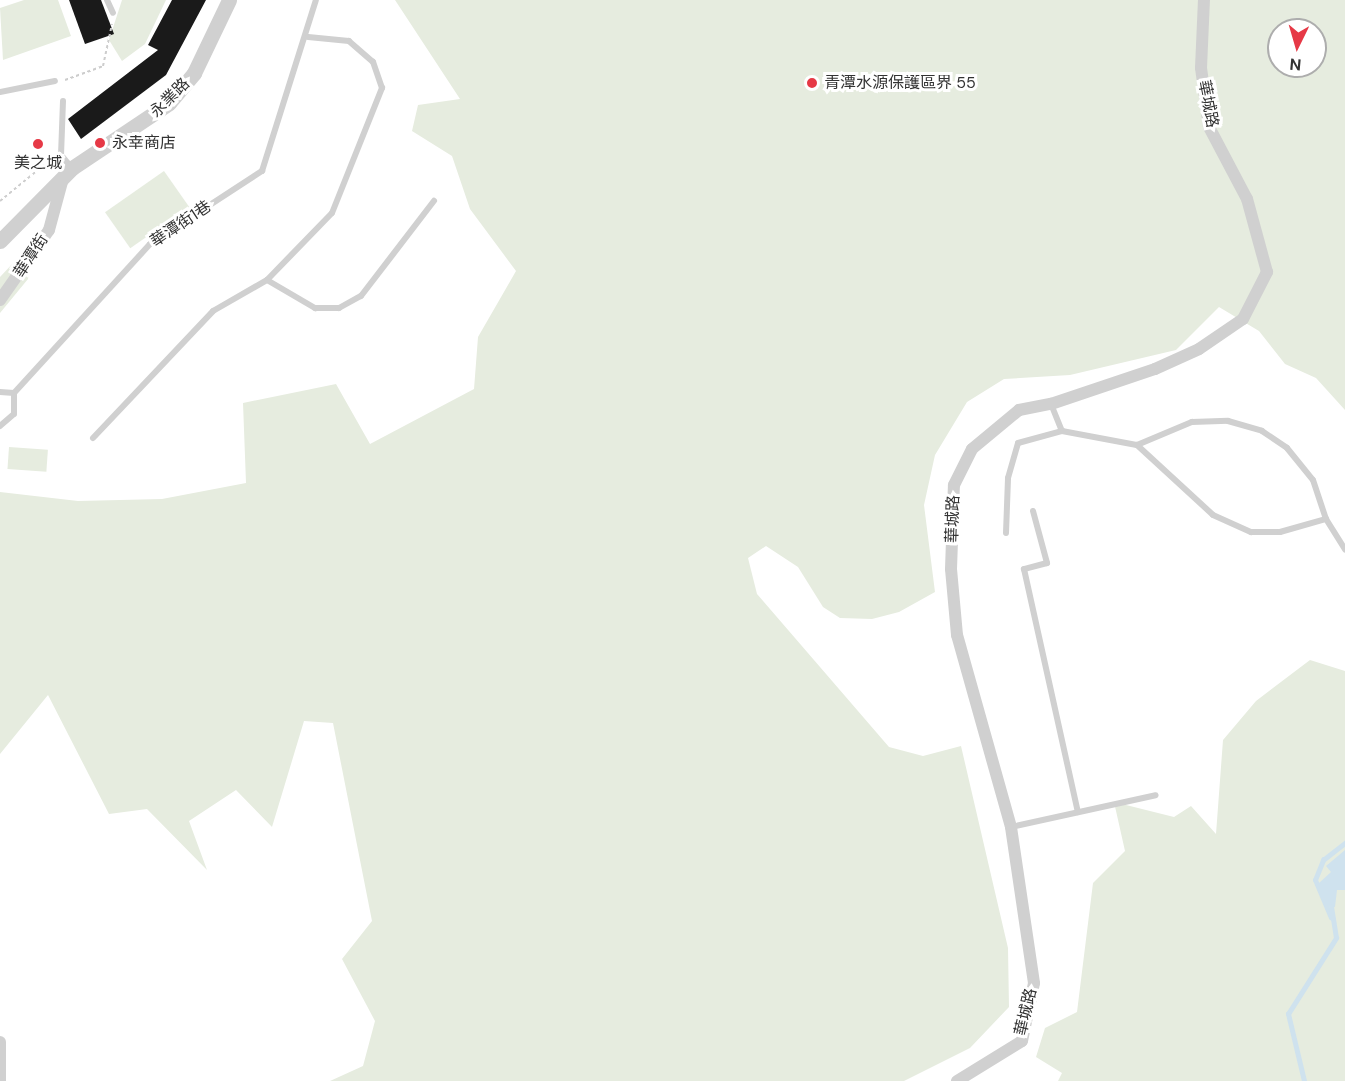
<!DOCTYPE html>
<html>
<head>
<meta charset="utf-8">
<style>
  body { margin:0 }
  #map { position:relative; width:1345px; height:1081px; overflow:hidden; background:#fff; font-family:"DM Sans","Noto Sans TC",sans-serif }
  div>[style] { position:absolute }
  .green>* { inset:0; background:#e6ecdf; transform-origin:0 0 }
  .water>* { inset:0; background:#cfe2ee }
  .stream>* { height:4.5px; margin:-2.25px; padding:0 2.25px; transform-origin:2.25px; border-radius:2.25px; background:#cfe2ee }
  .building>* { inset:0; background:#1a1a1a }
  .path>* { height:2px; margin-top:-1px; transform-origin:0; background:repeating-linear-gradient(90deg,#cdcdcd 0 3px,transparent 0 6px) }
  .service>* { height:6px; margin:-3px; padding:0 3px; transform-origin:3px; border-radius:3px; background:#d0d0d0 }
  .minor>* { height:12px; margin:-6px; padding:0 6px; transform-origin:6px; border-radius:6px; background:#d0d0d0 }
  .tertiary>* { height:15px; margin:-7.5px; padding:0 7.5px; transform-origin:7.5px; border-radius:7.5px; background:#d0d0d0 }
  .dots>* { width:16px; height:16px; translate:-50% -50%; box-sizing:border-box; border:3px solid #fff; border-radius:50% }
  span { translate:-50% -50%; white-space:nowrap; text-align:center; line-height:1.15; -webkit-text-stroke:6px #fff; paint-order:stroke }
  .poi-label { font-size:16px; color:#333 }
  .left { translate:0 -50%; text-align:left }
  .street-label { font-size:16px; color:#333 }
  .north { position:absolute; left:1267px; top:18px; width:60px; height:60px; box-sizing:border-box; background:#fff; border:2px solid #adadad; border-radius:50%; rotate:185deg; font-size:16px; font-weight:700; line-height:24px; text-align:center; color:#333 }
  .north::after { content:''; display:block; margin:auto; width:21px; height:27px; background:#e63946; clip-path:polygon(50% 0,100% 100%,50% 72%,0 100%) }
</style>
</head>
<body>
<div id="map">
  <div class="green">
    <i style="clip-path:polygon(24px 0,58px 0,71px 36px,3px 60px,0 8px)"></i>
    <i style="clip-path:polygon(122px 0,166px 0,145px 44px,122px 61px,109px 40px)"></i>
    <i style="clip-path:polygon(evenodd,395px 0,1345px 0,1345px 410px,1316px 378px,1285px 364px,1259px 331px,1219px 307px,1176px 350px,1070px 375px,1004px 379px,967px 402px,935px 455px,924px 505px,935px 592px,899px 612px,872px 619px,840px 618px,823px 607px,798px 567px,766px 546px,748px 558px,757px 594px,889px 747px,923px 756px,961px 746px,1008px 948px,1009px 1007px,970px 1048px,904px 1081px,330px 1081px,363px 1066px,375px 1021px,342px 959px,372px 921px,333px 723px,304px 721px,272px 827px,236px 790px,189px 821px,207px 870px,147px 809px,109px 814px,48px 695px,0 754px,0 492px,78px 501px,162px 499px,246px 483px,243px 403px,336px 384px,370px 444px,474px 389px,478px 337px,516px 271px,470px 209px,452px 156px,412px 131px,418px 105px,460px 99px,395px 0,1279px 30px,1315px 30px,1315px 66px,1279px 66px,1279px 30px)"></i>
    <i style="left:164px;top:171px;width:44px;height:72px;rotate:55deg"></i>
    <i style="clip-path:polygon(32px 243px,28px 279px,0 313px,0 277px)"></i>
    <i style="left:9px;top:447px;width:39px;height:22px;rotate:4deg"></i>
    <i style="clip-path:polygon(1310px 660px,1345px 671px,1345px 1081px,1058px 1081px,1062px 1073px,1036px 1057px,1045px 1028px,1077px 1012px,1093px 883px,1125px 851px,1114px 802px,1174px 817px,1191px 806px,1216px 834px,1223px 740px,1256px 701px)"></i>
  </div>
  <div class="water">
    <i style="clip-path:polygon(1345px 850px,1345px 890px,1337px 890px,1335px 907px,1325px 906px,1318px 884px,1331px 872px,1326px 866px)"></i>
  </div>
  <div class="stream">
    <i style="left:1331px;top:918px;width:41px;rotate:-112.8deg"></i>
    <i style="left:1315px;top:880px;width:22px;rotate:-68deg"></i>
    <i style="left:1323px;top:860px;width:28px;rotate:-38deg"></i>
    <i style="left:1304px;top:1081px;width:69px;rotate:-103.4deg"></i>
    <i style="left:1288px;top:1014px;width:90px;rotate:-57.7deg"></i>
    <i style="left:1336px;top:938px;width:31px;rotate:-99deg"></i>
  </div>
  <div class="building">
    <i style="clip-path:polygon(69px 0,101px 0,114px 34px,85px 44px)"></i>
    <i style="clip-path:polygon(172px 0,206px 0,166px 75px,81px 139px,68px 119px,158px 50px,148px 45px)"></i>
  </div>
  <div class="path">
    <i style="left:65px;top:80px;width:40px;rotate:-20.2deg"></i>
    <i style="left:103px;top:66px;width:43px;rotate:-77.9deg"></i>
    <i style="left:0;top:201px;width:58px;rotate:-39.4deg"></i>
  </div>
  <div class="service">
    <i style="left:107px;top:0;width:14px;rotate:65deg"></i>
    <i style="left:0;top:92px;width:56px;rotate:-11.3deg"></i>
    <i style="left:63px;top:101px;width:54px;rotate:92.1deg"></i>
    <i style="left:61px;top:155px;width:16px;rotate:50deg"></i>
    <i style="left:267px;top:280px;width:56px;rotate:30.3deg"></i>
    <i style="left:315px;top:308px;width:24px"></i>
    <i style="left:339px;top:308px;width:25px;rotate:-29deg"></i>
    <i style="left:361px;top:296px;width:120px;rotate:-52.5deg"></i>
    <i style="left:0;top:392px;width:14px;rotate:4deg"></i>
    <i style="left:14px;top:393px;width:202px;rotate:-47.6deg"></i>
    <i style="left:150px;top:244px;width:134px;rotate:-33.1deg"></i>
    <i style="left:262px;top:171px;width:179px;rotate:-72.5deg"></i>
    <i style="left:1051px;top:404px;width:29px;rotate:68deg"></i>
    <i style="left:1062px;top:431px;width:76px;rotate:10.6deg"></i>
    <i style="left:1137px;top:445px;width:103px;rotate:42.6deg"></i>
    <i style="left:1213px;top:515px;width:42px;rotate:24.1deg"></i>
    <i style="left:1251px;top:532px;width:29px"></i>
    <i style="left:1280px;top:532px;width:48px;rotate:-15.8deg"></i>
    <i style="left:1326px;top:519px;width:36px;rotate:58deg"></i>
    <i style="left:0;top:426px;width:18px;rotate:-41deg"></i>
    <i style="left:14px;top:414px;width:21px;rotate:-90deg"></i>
    <i style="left:93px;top:438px;width:175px;rotate:-46.6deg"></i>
    <i style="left:213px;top:311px;width:62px;rotate:-29.9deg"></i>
    <i style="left:267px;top:280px;width:93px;rotate:-45.9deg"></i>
    <i style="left:332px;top:213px;width:135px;rotate:-68.2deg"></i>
    <i style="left:382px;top:88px;width:28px;rotate:-109deg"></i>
    <i style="left:373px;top:62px;width:32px;rotate:-139deg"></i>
    <i style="left:349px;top:41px;width:41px;rotate:-174.4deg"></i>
    <i style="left:1137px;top:445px;width:60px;rotate:-22.7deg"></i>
    <i style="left:1192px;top:422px;width:36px;rotate:-2deg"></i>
    <i style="left:1228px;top:421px;width:35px;rotate:16deg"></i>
    <i style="left:1262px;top:431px;width:30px;rotate:34deg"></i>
    <i style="left:1287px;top:448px;width:41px;rotate:50.9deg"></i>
    <i style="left:1313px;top:480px;width:41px;rotate:71.6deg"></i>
    <i style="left:1033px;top:511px;width:54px;rotate:74.9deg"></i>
    <i style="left:1047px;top:563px;width:24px;rotate:165deg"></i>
    <i style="left:1024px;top:569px;width:249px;rotate:77.5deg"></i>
    <i style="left:1006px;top:533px;width:55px;rotate:-87.9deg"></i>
    <i style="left:1008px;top:478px;width:36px;rotate:-74deg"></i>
    <i style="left:1018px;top:443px;width:46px;rotate:-15.3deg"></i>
    <i style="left:1011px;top:827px;width:148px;rotate:-12.4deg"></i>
  </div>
  <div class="minor">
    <i style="left:0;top:300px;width:85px;rotate:-55deg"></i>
    <i style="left:49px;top:230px;width:54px;rotate:-74.9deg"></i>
    <i style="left:0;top:1042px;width:39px;rotate:90deg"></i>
    <i style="left:957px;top:1081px;width:76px;rotate:-31.6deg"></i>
    <i style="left:1022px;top:1041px;width:59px;rotate:-78.3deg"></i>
    <i style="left:1034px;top:983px;width:158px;rotate:-98.4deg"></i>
    <i style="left:1011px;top:827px;width:199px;rotate:-105.7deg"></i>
    <i style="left:957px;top:635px;width:66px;rotate:-95.2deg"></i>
    <i style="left:951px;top:569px;width:84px;rotate:-88deg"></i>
    <i style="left:954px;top:485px;width:40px;rotate:-63.4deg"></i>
    <i style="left:972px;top:449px;width:61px;rotate:-39.7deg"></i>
    <i style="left:1019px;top:410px;width:33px;rotate:-11deg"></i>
    <i style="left:1051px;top:404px;width:110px;rotate:-18.6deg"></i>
    <i style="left:1155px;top:369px;width:48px;rotate:-24.4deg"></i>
    <i style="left:1199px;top:349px;width:53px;rotate:-34.3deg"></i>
    <i style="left:1243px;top:319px;width:53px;rotate:-62.9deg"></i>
    <i style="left:1267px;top:272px;width:76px;rotate:-105.3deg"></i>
    <i style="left:1247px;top:199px;width:81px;rotate:-117.8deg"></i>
    <i style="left:1209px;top:127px;width:60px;rotate:-97.7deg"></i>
    <i style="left:1201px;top:68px;width:68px;rotate:-87.5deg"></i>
  </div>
  <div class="tertiary">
    <i style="left:0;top:241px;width:103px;rotate:-45.4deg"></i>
    <i style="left:72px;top:168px;width:117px;rotate:-33.8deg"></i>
    <i style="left:169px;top:103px;width:39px;rotate:-50deg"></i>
    <i style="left:194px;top:73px;width:81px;rotate:-64.4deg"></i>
  </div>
  <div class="dots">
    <i style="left:812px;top:83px;background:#e63946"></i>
    <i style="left:100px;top:143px;background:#e63946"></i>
    <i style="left:38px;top:144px;background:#e63946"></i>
  </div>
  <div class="poi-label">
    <span class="left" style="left:824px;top:83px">青潭水源保護區界 55</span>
    <span class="left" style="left:112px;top:143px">永幸商店</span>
    <span style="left:38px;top:163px">美之城</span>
  </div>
  <div class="street-label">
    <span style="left:170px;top:98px;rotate:-45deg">永業路</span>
    <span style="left:1208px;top:104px;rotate:79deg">華城路</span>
    <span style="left:181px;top:224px;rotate:-34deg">華潭街1巷</span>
    <span style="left:31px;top:256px;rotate:-57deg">華潭街</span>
    <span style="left:953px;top:519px;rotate:-88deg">華城路</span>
    <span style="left:1026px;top:1012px;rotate:-77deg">華城路</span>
  </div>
  <div class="north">N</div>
</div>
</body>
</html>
